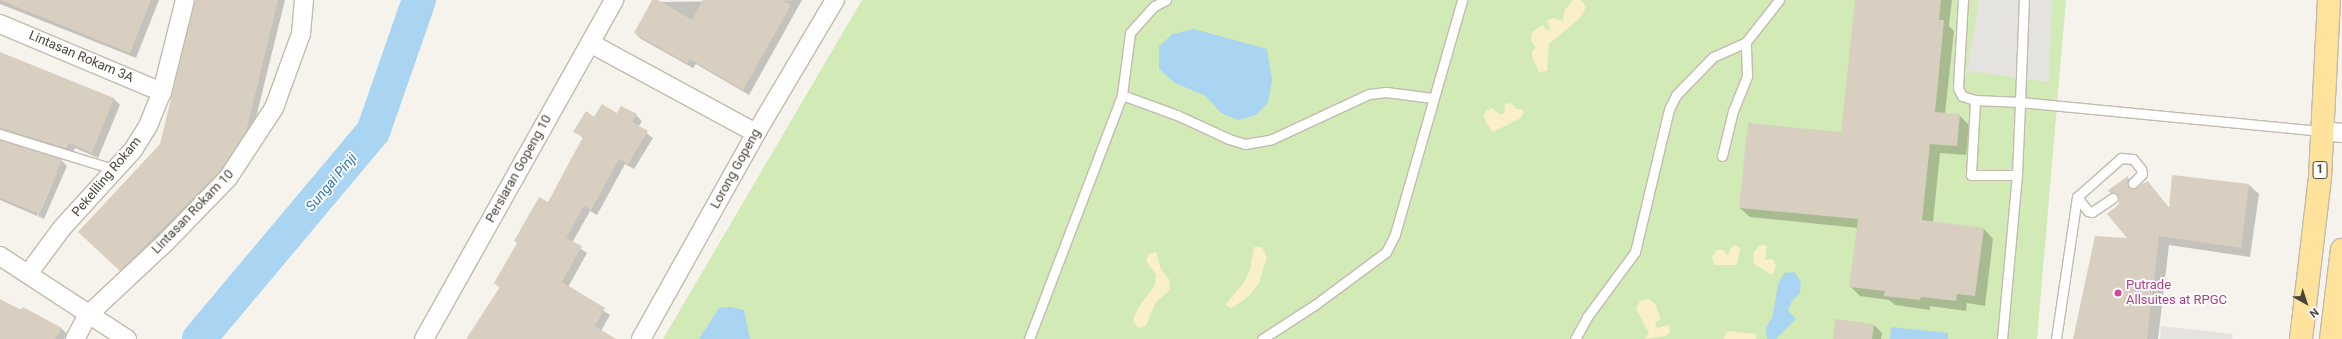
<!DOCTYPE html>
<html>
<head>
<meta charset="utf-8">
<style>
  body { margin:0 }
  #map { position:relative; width:2342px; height:339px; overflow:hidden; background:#f6f3ec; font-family:Roboto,sans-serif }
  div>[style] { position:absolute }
  .green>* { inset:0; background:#d2eab5 }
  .sand>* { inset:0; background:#f9efc9 }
  .parking>* { inset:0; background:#e5e3e0 }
  .water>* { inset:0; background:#a9d4f2 }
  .shadow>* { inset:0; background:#0003 }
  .river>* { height:34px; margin:-17px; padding:0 17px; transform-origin:17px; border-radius:17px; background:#a9d4f2 }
  .building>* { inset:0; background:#d8cfc1 }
  .roads { filter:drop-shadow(1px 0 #c2bbae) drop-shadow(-1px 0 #c2bbae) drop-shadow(0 1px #c2bbae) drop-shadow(0 -1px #c2bbae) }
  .service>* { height:9px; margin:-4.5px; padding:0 4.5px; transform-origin:4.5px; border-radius:4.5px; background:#fff }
  .minor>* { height:18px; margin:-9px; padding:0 9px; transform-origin:9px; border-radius:9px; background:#fff }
  .primary>* { height:22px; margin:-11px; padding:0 11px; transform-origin:11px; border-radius:11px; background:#ffe39c }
  .dots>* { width:11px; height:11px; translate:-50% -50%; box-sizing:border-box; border:2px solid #fff; border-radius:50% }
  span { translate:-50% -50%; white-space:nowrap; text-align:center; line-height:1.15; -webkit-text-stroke:3.5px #fff; paint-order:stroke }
  .shield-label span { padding:1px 3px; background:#fff; border:1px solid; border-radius:3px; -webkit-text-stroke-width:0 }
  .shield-label { font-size:12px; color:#4b4439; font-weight:700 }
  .street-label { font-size:13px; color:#4b4439 }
  .hotel-label { font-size:13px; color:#b23c85 }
  .left { translate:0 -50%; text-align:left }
  .water-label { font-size:14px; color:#2e7ab2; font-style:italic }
  .north { position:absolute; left:2286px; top:283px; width:40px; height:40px; -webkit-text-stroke:3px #fff; paint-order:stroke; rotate:141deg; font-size:11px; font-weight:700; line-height:16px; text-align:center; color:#4b4439 }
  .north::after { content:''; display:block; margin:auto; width:14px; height:18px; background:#4b4439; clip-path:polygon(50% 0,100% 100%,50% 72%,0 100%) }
</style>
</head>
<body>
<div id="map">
  <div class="green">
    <i style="clip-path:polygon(862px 0,2066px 0,2037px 339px,663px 339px)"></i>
  </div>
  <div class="sand">
    <i style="clip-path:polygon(1573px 0,1581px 0,1586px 7px,1580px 18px,1549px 44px,1547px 71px,1539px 72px,1532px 56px,1532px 51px,1536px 48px,1531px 40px,1532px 32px,1543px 25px,1545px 29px,1551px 31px,1547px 21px,1553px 18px,1563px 21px,1564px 11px)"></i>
    <i style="clip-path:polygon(1511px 103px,1516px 109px,1521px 109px,1524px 112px,1521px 118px,1493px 132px,1486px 123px,1484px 116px,1487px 110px,1492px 108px,1500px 114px,1504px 114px,1505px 104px)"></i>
    <i style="clip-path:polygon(1735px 245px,1740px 248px,1737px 265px,1714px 265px,1712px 258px,1716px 250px,1723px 250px,1728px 256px,1730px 249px)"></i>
    <i style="clip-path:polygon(1760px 245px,1767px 246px,1765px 260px,1773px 259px,1776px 266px,1772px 275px,1753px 263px,1754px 252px)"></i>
    <i style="clip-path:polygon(1254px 247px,1262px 247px,1267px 257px,1259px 283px,1249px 296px,1232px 308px,1225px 305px,1244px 282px,1250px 270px)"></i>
    <i style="clip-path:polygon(1156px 252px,1161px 269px,1169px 279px,1170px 290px,1156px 302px,1146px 326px,1138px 328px,1133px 320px,1138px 308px,1155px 285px,1156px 275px,1146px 260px,1149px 254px)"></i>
    <i style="clip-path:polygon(1649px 299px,1655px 304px,1661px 319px,1655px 323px,1657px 328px,1669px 325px,1670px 331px,1666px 336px,1645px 339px,1649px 333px,1636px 309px,1640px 301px)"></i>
    <i style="clip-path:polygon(1728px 331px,1756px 334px,1756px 339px,1723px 339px)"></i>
  </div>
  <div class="parking">
    <i style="clip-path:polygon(1979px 0,2052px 0,2049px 82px,1967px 71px)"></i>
    <i style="clip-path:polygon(2161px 326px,2233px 334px,2232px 339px,2160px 339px)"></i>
  </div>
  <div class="water">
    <i style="clip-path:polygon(1194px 29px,1267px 49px,1272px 80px,1268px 103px,1256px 115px,1238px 120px,1221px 113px,1206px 96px,1175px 83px,1159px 69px,1159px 46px,1173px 34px)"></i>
    <i style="clip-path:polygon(1794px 272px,1801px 282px,1800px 293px,1792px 301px,1788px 310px,1796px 319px,1776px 339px,1767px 339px,1766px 328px,1773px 315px,1778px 284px,1784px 273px)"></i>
    <i style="clip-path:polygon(730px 307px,744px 310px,750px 339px,699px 339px,719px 308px)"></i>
    <i style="clip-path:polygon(1891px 327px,1948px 333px,1948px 339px,1890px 339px)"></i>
  </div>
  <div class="shadow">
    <i style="clip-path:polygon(0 0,159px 0,136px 58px,0 4px)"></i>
    <i style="clip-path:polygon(197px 0,285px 0,251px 138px,225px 177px,126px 276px,85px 237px,161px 144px)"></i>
    <i style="clip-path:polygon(654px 0,659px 2px,802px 0,749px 95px,696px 64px,693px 68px,641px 39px,635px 33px)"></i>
    <i style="clip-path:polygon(1856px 0,1952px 0,1949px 26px,1954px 31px,1945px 114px,1959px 115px,1969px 125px,1966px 155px,1940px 153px,1933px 222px,1984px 229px,1993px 239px,1985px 306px,1967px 303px,1966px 311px,1930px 306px,1930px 310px,1895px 305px,1889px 300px,1860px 296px,1850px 286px,1858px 228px,1750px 217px,1740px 208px,1842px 133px)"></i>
    <i style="clip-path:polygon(0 54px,114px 99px,120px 105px,98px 158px,75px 148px,72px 154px,1px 136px,0 141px)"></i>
    <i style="clip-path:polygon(617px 115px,636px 115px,642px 121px,638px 127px,653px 138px,634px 169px,625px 164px,597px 215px,590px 211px,572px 243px,587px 253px,568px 287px,610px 315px,601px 331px,611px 339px,468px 339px,500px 288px,495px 283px,548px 203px,584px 139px,575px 131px,595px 118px)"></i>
    <i style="clip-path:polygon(0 141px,61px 160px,67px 166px,44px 219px,38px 216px,62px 162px,37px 216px,0 200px)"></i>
    <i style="clip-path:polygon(2173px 176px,2249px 185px,2259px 194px,2250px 257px,2169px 245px,2158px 339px,2075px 339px,2129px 239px,2120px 201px,2109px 191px,2127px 177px,2138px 187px,2148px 182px,2170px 209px)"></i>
    <i style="clip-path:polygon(0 300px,61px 328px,67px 334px,64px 339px,0 339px)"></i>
    <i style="clip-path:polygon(1874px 325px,1882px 333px,1881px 339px,1834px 339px)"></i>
  </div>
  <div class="river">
    <i style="left:199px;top:339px;width:270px;rotate:-50deg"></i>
    <i style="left:373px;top:132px;width:140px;rotate:-70.8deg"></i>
  </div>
  <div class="building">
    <i style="clip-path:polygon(0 0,151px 0,130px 53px)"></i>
    <i style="clip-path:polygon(195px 0,278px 0,246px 132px,220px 171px,120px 271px,78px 232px,160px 144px)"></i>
    <i style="clip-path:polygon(652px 0,658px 0,692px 20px,703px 0,780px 0,791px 5px,743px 90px,690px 59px,687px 63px,634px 33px)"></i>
    <i style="clip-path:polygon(1855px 0,1941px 0,1939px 20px,1944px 20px,1935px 112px,1960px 114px,1957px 146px,1930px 144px,1922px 220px,1984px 228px,1975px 296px,1957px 294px,1956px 301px,1921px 297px,1920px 300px,1884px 296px,1885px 291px,1849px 287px,1858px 219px,1739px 208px,1748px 123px,1841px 132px)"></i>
    <i style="clip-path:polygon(0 52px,114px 98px,92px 153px,69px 143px,66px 148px,0 128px)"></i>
    <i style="clip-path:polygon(602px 104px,617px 113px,621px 106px,637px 114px,632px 122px,648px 131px,628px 164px,619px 159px,591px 210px,584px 206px,566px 238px,582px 246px,562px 282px,605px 308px,595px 326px,616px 339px,466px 339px,500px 287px,494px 283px,517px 243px,514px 241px,539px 197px,548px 202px,583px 137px,573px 132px,586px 111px,594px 117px)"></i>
    <i style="clip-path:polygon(0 140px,62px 159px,39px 214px,0 198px)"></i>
    <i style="clip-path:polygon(2172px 175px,2249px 184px,2241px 248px,2159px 236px,2147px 339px,2073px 339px,2095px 236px,2127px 238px,2107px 214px,2119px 204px,2118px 194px,2107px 191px,2128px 176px,2127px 185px,2132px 189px,2148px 181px,2169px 209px)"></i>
    <i style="clip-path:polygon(0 299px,21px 310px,23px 307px,62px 328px,55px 339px,0 339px)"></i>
    <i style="clip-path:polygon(1835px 319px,1874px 324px,1872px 339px,1833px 339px)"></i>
  </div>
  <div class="roads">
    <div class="service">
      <i style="left:1166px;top:0;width:13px;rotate:153deg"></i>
      <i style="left:1154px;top:6px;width:36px;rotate:132deg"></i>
      <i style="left:1130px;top:33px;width:63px;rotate:97.4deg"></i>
      <i style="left:1122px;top:95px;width:59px;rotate:20deg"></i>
      <i style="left:1177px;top:115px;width:57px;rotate:24.8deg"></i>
      <i style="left:1229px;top:139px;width:17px;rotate:17deg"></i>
      <i style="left:1245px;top:144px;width:27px;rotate:-10deg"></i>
      <i style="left:1272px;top:139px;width:107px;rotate:-24.9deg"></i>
      <i style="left:1369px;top:94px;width:17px;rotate:-7deg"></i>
      <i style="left:1386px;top:92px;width:47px;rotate:7.3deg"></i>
      <i style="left:1963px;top:0;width:88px;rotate:93.3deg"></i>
      <i style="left:1958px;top:88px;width:9px;rotate:63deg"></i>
      <i style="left:1962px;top:96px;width:14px;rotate:17deg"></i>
      <i style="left:0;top:134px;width:121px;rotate:17.2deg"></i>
      <i style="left:1722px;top:156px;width:46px;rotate:-76.3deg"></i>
      <i style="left:1733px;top:111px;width:38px;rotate:-68deg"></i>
      <i style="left:1747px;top:76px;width:34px;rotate:-92deg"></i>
      <i style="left:2017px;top:175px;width:46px;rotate:180deg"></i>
      <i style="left:1971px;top:175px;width:75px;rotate:-86.9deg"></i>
      <i style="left:1975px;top:100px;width:45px;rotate:2.5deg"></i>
      <i style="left:2020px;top:102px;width:102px;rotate:-87.8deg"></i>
      <i style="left:2077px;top:197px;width:18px;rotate:52deg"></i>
      <i style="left:2088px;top:211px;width:4px;rotate:14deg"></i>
      <i style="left:2092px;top:212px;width:25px;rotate:-34deg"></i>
      <i style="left:1029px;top:339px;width:261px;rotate:-69.1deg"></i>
      <i style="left:1262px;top:339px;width:64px;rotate:-32.9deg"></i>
      <i style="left:1316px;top:304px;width:87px;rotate:-36.6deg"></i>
      <i style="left:1386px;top:252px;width:20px;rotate:-63deg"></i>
      <i style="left:1395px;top:234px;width:243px;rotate:-74deg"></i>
      <i style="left:1575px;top:339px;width:25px;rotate:-61deg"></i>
      <i style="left:1587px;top:317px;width:81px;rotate:-53.6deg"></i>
      <i style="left:1635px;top:252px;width:147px;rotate:-76.6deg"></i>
      <i style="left:1669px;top:109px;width:16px;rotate:-63deg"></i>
      <i style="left:1676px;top:95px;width:53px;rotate:-45.8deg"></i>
      <i style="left:1713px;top:57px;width:36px;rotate:-24deg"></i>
      <i style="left:1746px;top:42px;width:53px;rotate:-51.8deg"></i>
      <i style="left:2002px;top:339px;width:165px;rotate:-84.8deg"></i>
      <i style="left:2017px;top:175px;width:73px;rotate:-87.6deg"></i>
      <i style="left:2020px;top:102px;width:304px;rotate:5.5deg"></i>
      <i style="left:2056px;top:339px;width:144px;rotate:-81.6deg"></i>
      <i style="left:2077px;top:197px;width:59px;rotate:-41.6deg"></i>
      <i style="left:2121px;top:158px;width:12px;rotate:5deg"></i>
      <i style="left:2133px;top:159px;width:13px;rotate:51deg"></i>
      <i style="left:2141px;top:169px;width:5px;rotate:79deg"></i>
      <i style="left:2142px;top:174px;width:13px;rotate:135deg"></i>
    </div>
    <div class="minor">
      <i style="left:0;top:24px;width:176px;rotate:22.8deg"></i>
      <i style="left:590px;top:43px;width:189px;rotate:28.5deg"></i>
      <i style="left:2323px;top:131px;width:19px;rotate:6deg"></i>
      <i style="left:0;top:256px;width:152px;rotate:33.2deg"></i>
      <i style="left:28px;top:274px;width:57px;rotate:-53.5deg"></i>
      <i style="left:62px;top:228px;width:105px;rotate:-47.7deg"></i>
      <i style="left:133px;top:150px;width:28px;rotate:-58deg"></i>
      <i style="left:148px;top:126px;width:37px;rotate:-68deg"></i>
      <i style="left:162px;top:92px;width:95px;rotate:-76deg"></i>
      <i style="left:75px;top:339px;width:27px;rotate:-62deg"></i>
      <i style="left:88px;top:315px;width:105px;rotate:-43.1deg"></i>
      <i style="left:165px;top:243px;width:91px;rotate:-45.9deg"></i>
      <i style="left:228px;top:178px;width:84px;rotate:-56.7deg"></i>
      <i style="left:274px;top:108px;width:79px;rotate:-70deg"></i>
      <i style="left:301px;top:34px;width:34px;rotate:-85deg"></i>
      <i style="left:424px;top:339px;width:389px;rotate:-60.7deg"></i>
      <i style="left:641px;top:339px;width:236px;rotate:-60.8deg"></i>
      <i style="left:756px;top:133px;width:155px;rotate:-59.3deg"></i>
    </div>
    <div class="primary">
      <i style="left:2301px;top:339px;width:163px;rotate:-83.3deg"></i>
      <i style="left:2320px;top:177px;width:177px;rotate:-87.1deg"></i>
      <i style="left:2331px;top:339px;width:90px;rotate:-83deg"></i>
    </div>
  </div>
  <div class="dots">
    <i style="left:2118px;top:293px;background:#d1479c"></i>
  </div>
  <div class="shield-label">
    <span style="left:2320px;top:170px">1</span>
  </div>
  <div class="street-label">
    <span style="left:81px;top:57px;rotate:23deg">Lintasan Rokam 3A</span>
    <span style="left:519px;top:169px;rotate:-61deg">Persiaran Gopeng 10</span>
    <span style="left:736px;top:169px;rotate:-61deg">Lorong Gopeng</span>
    <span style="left:107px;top:177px;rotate:-50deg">Pekeliling Rokam</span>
    <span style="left:193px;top:212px;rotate:-46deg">Lintasan Rokam 10</span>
  </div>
  <div class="hotel-label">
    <span class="left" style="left:2126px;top:293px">Putrade<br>Allsuites at RPGC</span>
  </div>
  <div class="water-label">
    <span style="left:331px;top:182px;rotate:-50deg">Sungai Pinji</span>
  </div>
  <div class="north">N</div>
</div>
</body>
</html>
